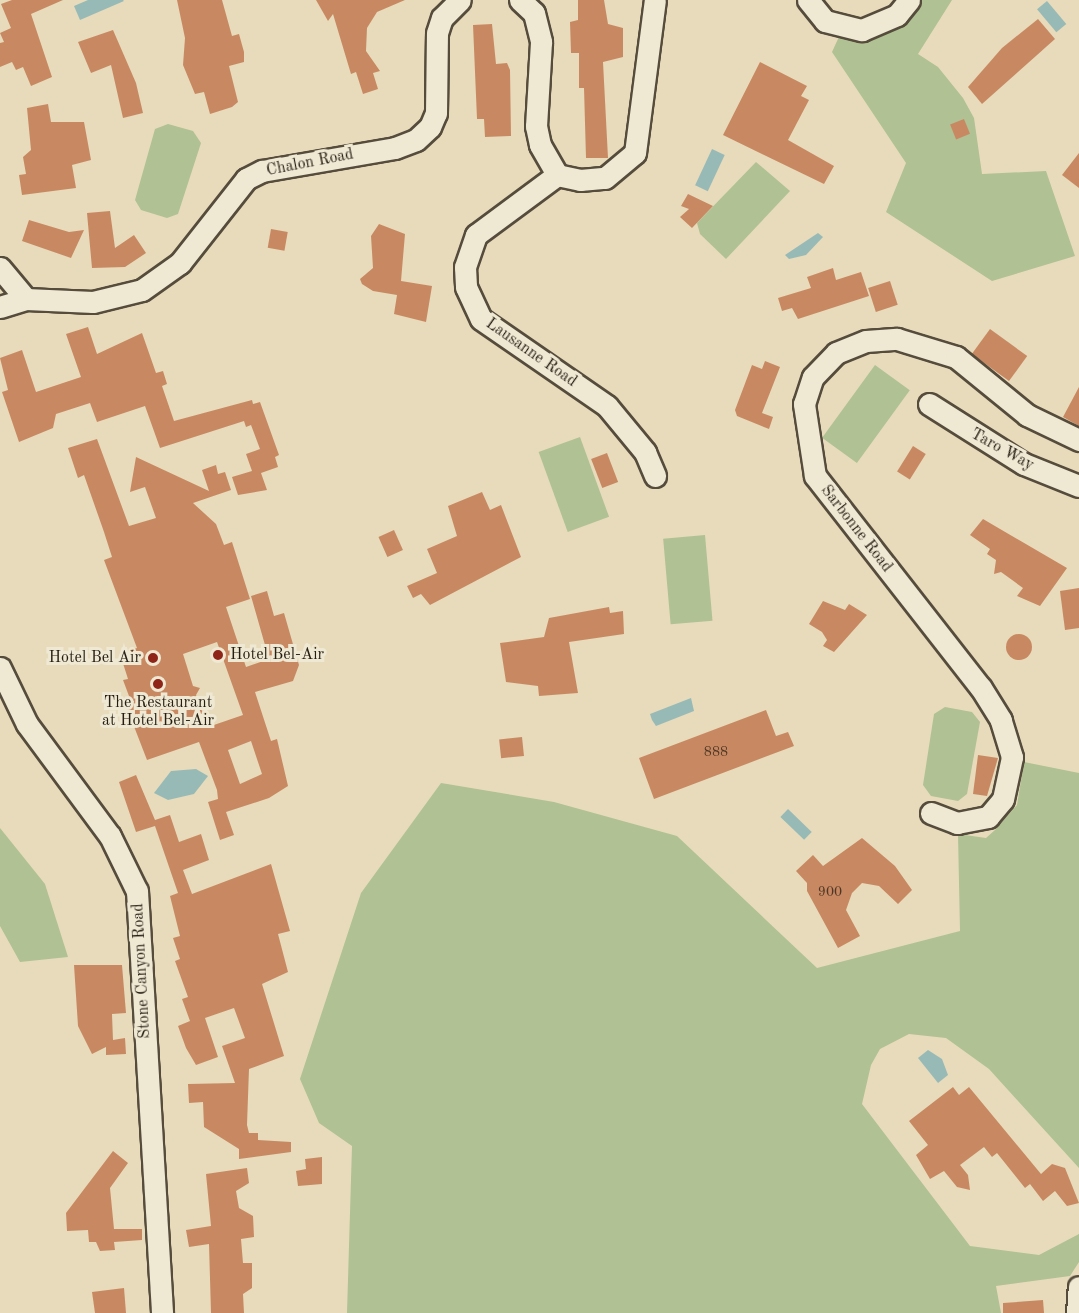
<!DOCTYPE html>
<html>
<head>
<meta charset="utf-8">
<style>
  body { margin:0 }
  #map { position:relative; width:1079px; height:1313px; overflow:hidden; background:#e7dbbb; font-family:"Old Standard TT",serif }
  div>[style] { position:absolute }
  .green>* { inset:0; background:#b0c194; transform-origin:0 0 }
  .water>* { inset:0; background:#98bab6; transform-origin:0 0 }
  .building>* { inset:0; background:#c88962; transform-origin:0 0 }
  .round { border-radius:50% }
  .roads { filter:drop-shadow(2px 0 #564c3c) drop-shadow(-2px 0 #564c3c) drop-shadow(0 2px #564c3c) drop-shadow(0 -2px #564c3c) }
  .minor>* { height:21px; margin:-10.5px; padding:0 10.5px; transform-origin:10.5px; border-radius:10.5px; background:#efe8d3 }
  .dots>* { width:16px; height:16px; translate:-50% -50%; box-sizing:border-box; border:3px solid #efe8d3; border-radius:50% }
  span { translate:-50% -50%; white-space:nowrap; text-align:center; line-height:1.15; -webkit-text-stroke:6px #efe8d3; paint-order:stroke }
  .number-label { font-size:14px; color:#4e3726 }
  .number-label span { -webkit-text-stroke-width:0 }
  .street-label { font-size:16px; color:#251c12 }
  .poi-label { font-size:16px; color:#251c12 }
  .left { translate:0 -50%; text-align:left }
  .right { translate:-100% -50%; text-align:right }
</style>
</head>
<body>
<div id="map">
  <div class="green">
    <i style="clip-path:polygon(919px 0,952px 0,918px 54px,938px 67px,963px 98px,974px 118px,982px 174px,1046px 171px,1075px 256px,992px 281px,886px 212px,906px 163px,832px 52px,843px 28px)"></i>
    <i style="clip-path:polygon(168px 124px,193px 131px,201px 143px,178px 214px,167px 218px,141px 210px,135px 200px,155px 129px)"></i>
    <i style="clip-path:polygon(756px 162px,790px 191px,726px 259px,700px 234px,697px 223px)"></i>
    <i style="left:875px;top:365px;width:43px;height:90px;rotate:36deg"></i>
    <i style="left:580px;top:437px;width:85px;height:44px;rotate:70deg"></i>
    <i style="left:705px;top:535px;width:86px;height:42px;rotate:85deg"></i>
    <i style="clip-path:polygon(945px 707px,972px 712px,980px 722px,967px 794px,958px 801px,931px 796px,923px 785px,934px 714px)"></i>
    <i style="clip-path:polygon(1024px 762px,1079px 773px,1079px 1168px,989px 1069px,946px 1038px,909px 1034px,880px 1049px,871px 1065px,862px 1104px,970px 1246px,1039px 1255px,1079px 1234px,1079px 1262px,1070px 1276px,996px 1286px,1001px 1313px,347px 1313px,352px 1146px,319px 1123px,300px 1079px,361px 893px,441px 783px,554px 802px,677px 836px,817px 968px,960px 931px,958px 834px,986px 838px,995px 830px,1017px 805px)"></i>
    <i style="clip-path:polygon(0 828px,45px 884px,68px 957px,20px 962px,0 926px)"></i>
  </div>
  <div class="water">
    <i style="clip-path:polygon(88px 0,123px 0,124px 1px,80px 20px,74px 6px)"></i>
    <i style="left:1047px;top:1px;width:30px;height:13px;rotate:50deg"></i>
    <i style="left:712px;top:149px;width:14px;height:40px;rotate:25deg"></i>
    <i style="clip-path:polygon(818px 233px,823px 237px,806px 255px,789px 259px,785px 255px)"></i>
    <i style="clip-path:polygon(691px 698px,694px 711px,656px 726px,652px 720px,650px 714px)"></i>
    <i style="clip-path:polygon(196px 769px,208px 776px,194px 794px,168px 800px,154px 793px,171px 771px)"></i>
    <i style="left:788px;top:809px;width:33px;height:11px;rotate:44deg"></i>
    <i style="clip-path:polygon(928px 1050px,942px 1059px,948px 1075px,938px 1083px,918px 1058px)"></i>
  </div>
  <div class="building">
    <i style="clip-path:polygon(12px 0,63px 0,31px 14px,52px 77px,31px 86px,23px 67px,16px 70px,12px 62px,0 67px,0 43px,4px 42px,0 33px,11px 28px,1px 4px)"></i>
    <i style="clip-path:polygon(177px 0,222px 0,232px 36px,239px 34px,244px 52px,244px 62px,229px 66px,238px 102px,232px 107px,210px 114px,204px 92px,195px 94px,183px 65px,185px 38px)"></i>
    <i style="clip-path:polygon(316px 0,405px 0,377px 12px,367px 28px,366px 51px,380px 71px,373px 73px,378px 89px,363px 94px,356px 72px,351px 74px,333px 14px,328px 21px)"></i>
    <i style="clip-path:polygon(578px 0,604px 0,608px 24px,623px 28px,623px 57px,603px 62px,608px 158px,586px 158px,584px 88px,579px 88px,579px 53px,571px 53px,570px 22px,578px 20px)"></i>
    <i style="clip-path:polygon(1038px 19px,1055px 39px,982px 104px,968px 87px,1002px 48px)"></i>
    <i style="clip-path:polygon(492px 24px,496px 64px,507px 63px,510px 70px,511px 136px,485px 137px,484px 119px,477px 119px,473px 25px)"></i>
    <i style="clip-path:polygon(113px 30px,136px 83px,143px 113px,123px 118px,111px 65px,91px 73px,78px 42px)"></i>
    <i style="clip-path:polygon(760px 62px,807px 86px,801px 96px,809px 100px,788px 140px,834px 166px,824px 184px,723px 135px)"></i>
    <i style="clip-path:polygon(48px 104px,51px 122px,84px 122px,91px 160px,72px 165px,76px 188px,22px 195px,19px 175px,26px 174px,23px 157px,31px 150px,27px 108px)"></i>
    <i style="left:964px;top:119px;width:16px;height:15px;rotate:68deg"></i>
    <i style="clip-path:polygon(1079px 153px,1079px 188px,1062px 175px)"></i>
    <i style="clip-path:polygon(688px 194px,713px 206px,692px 228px,680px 217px,689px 209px,681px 206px)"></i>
    <i style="clip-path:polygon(110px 211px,115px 248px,134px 235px,146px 253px,125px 267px,92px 268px,87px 213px)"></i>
    <i style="clip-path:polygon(29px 220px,69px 232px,84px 230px,71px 258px,22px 241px)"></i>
    <i style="clip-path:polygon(379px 224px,405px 234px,401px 281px,432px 286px,426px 322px,394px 314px,397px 295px,373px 291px,362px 284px,360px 279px,373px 268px,371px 236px)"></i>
    <i style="left:271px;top:229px;width:17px;height:19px;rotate:10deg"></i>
    <i style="clip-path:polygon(833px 268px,836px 280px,861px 272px,869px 296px,798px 319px,792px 308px,782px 311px,778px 298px,811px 288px,807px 277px)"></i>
    <i style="left:890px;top:281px;width:25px;height:23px;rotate:72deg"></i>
    <i style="clip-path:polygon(88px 327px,97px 354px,142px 333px,156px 373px,163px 371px,167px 384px,162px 386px,174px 421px,252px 400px,253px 404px,260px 402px,279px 455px,275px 457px,278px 467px,261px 473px,267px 490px,238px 495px,232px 477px,252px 471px,246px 454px,260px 449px,251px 425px,246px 427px,244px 421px,160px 448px,145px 406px,97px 422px,90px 403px,56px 414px,53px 428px,19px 442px,2px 392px,8px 390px,0 358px,22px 350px,36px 392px,81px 377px,66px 334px)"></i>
    <i style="left:990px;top:329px;width:46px;height:31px;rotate:36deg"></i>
    <i style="clip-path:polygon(765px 361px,780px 367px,762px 413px,773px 417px,769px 429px,737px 416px,735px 410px,752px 365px,762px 369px)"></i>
    <i style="clip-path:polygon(1079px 387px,1079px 426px,1063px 417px)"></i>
    <i style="clip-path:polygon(evenodd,97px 439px,129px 526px,156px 518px,145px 487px,130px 492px,136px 457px,209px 491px,202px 470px,216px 465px,218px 474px,225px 472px,231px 490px,193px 503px,216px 524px,224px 545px,232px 542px,250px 599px,226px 607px,246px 667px,269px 659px,251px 596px,267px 591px,274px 616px,284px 613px,299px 665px,293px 681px,255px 692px,271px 741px,277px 739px,288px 786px,269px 798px,226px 812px,234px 835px,220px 840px,208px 802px,218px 799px,217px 790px,199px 742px,147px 760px,123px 698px,129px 696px,123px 680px,128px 679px,120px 654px,137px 648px,104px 560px,112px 557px,104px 532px,84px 475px,78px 478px,68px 448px,97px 439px,217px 642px,243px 715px,208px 727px,196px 695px,200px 688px,193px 686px,183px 654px,217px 642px,97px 439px,251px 741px,262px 774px,240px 784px,228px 750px,251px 741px)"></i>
    <i style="left:913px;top:446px;width:15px;height:30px;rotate:32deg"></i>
    <i style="left:607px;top:453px;width:31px;height:17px;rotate:69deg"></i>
    <i style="clip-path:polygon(482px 492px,490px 510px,501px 505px,521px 557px,430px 605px,421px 594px,413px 598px,407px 586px,437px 573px,427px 549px,457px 536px,448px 506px)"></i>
    <i style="clip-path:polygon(983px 519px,1067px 568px,1040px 606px,1017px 596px,1023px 588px,1001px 572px,994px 574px,996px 560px,987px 554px,990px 549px,970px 535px)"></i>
    <i style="left:394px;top:530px;width:22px;height:17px;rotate:66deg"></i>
    <i style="clip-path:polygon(1079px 588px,1079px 628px,1065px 630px,1060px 591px)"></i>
    <i style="clip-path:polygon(823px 601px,845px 610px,849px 604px,867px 615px,834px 652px,823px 646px,827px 640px,822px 632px,809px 624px)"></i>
    <i style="clip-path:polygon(609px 607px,610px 613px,623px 611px,624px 634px,569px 642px,578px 693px,539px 696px,538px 686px,506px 682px,500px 643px,544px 637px,549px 618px)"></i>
    <i class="round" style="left:1006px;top:634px;width:26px;height:26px"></i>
    <i style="clip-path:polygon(766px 710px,776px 736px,788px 732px,794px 746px,654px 799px,639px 758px)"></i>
    <i style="left:522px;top:737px;width:19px;height:23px;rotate:84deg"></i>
    <i style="clip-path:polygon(978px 755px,998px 758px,987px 796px,973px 794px)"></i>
    <i style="clip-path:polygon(136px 775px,155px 820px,170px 815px,179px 842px,201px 834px,209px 860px,183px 870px,192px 894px,271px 864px,290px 931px,278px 934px,288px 972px,262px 984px,284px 1056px,249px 1069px,247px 1125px,249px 1133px,258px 1133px,258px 1140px,291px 1142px,291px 1152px,239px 1159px,239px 1149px,204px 1127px,203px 1102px,189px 1103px,188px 1084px,235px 1083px,222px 1046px,245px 1038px,234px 1008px,205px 1018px,218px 1057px,196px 1065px,186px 1048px,178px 1026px,190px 1021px,182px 999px,188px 997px,175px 961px,180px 959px,173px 938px,180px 936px,170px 896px,178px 893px,155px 826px,136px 832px,119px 782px)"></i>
    <i style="clip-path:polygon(862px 838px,895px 866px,912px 890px,898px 904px,879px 886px,862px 883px,852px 893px,846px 910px,860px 936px,838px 948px,807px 891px,807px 883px,796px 871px,813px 855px,823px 866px)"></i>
    <i style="clip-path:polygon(74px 965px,122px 965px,126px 1013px,112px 1014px,113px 1040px,125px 1038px,126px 1054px,106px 1055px,106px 1047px,92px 1054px,78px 1026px)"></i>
    <i style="clip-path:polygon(953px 1087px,959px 1095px,969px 1087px,1041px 1174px,1052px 1164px,1065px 1168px,1079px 1203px,1067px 1206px,1055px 1191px,1043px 1201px,1030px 1184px,1025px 1188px,997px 1153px,992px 1157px,984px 1147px,960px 1165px,968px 1175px,970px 1190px,957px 1187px,944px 1171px,930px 1179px,916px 1155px,928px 1145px,909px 1121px)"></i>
    <i style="clip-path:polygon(113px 1151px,128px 1163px,110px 1188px,114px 1229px,142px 1229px,142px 1240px,114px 1242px,115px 1250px,100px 1251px,96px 1242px,89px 1242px,88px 1230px,67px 1231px,66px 1213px)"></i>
    <i style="clip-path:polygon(322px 1157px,322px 1184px,298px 1186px,296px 1171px,306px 1169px,305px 1159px)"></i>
    <i style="clip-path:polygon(247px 1168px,249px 1183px,236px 1191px,239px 1208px,253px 1216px,254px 1237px,241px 1239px,243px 1263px,252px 1263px,252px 1288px,243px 1294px,244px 1313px,211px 1313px,209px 1244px,189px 1247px,186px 1230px,211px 1226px,206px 1174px)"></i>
    <i style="clip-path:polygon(124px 1288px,126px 1313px,95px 1313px,92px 1292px)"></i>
    <i style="clip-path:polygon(1043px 1300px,1044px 1313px,1003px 1313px,1003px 1303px)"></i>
  </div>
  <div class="roads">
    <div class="minor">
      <i style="left:520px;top:0;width:19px;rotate:43deg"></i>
      <i style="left:534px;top:13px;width:30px;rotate:76deg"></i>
      <i style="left:541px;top:42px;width:84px;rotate:93.4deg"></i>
      <i style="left:536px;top:126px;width:19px;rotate:78deg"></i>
      <i style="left:540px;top:145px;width:34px;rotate:60deg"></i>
      <i style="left:557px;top:175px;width:24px;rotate:12deg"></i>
      <i style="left:580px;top:180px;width:25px;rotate:-5deg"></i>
      <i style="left:605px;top:178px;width:39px;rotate:-40deg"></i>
      <i style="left:635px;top:153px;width:154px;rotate:-82.6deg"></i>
      <i style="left:808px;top:0;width:27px;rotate:51deg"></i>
      <i style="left:825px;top:21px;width:38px;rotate:14deg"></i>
      <i style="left:862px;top:30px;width:38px;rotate:-23deg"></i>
      <i style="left:897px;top:15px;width:19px;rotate:-51deg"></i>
      <i style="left:557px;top:175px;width:101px;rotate:143.5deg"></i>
      <i style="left:476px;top:235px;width:34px;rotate:109deg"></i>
      <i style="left:465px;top:267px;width:20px;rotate:87deg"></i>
      <i style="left:466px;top:287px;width:35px;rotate:65deg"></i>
      <i style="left:481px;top:319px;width:153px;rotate:34.6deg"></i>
      <i style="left:607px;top:406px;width:60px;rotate:50.4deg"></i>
      <i style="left:645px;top:452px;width:26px;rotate:67deg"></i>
      <i style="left:0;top:268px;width:40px;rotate:50deg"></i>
      <i style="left:26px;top:299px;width:27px;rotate:163deg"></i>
      <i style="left:26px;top:299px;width:67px;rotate:2.6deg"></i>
      <i style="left:93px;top:302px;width:50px;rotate:-13.8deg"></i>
      <i style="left:142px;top:290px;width:47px;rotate:-35.4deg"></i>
      <i style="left:180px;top:263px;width:107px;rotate:-51.8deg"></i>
      <i style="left:246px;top:179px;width:18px;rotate:-27deg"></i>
      <i style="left:262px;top:171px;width:135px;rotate:-9.8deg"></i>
      <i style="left:395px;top:148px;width:22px;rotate:-21deg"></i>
      <i style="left:416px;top:140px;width:19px;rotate:-43deg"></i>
      <i style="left:430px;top:127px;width:15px;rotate:-67deg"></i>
      <i style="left:436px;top:113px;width:80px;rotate:-89.3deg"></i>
      <i style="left:437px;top:33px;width:16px;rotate:-72deg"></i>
      <i style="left:442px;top:18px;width:25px;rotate:-45deg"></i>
      <i style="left:929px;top:404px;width:112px;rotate:32.3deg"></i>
      <i style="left:1024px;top:464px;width:59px;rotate:21.8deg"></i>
      <i style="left:0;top:668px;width:62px;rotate:64.3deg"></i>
      <i style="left:27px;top:724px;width:139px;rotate:53.5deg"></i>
      <i style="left:110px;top:836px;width:61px;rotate:63.9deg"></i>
      <i style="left:137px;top:891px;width:423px;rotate:86.6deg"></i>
      <i style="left:931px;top:813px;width:28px;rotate:21deg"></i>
      <i style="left:957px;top:823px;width:32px;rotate:-11deg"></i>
      <i style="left:988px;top:817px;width:23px;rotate:-50deg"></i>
      <i style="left:1003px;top:799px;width:43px;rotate:-77.9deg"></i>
      <i style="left:1012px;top:757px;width:39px;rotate:-107deg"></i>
      <i style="left:1001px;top:720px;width:39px;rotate:-122deg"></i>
      <i style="left:980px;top:687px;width:268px;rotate:-128deg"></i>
      <i style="left:815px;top:476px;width:73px;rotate:-98.7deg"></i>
      <i style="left:804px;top:404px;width:28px;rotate:-72deg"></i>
      <i style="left:813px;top:377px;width:33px;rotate:-46deg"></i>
      <i style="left:836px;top:353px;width:32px;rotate:-22deg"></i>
      <i style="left:866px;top:341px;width:31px;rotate:-4deg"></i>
      <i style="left:897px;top:339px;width:62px;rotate:17deg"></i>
      <i style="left:956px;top:357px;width:92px;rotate:39.2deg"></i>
      <i style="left:1027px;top:415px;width:58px;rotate:25.7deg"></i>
      <i style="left:1077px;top:1313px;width:26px;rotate:-86deg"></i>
    </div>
  </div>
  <div class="dots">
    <i style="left:218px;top:655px;background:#8f2418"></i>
    <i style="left:153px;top:658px;background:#8f2418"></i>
    <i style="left:158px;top:684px;background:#8f2418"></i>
  </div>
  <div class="number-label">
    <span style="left:716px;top:752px">888</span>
    <span style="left:830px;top:892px">900</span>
  </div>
  <div class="street-label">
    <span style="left:310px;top:163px;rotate:-11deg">Chalon Road</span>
    <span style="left:531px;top:353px;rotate:35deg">Lausanne Road</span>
    <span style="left:1002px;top:450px;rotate:29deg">Taro Way</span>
    <span style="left:856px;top:529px;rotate:52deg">Sarbonne Road</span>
    <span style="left:142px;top:971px;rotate:-93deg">Stone Canyon Road</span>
  </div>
  <div class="poi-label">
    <span class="left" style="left:230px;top:655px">Hotel Bel-Air</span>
    <span class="right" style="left:141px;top:658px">Hotel Bel Air</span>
    <span style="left:158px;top:712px">The Restaurant<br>at Hotel Bel-Air</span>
  </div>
</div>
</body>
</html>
